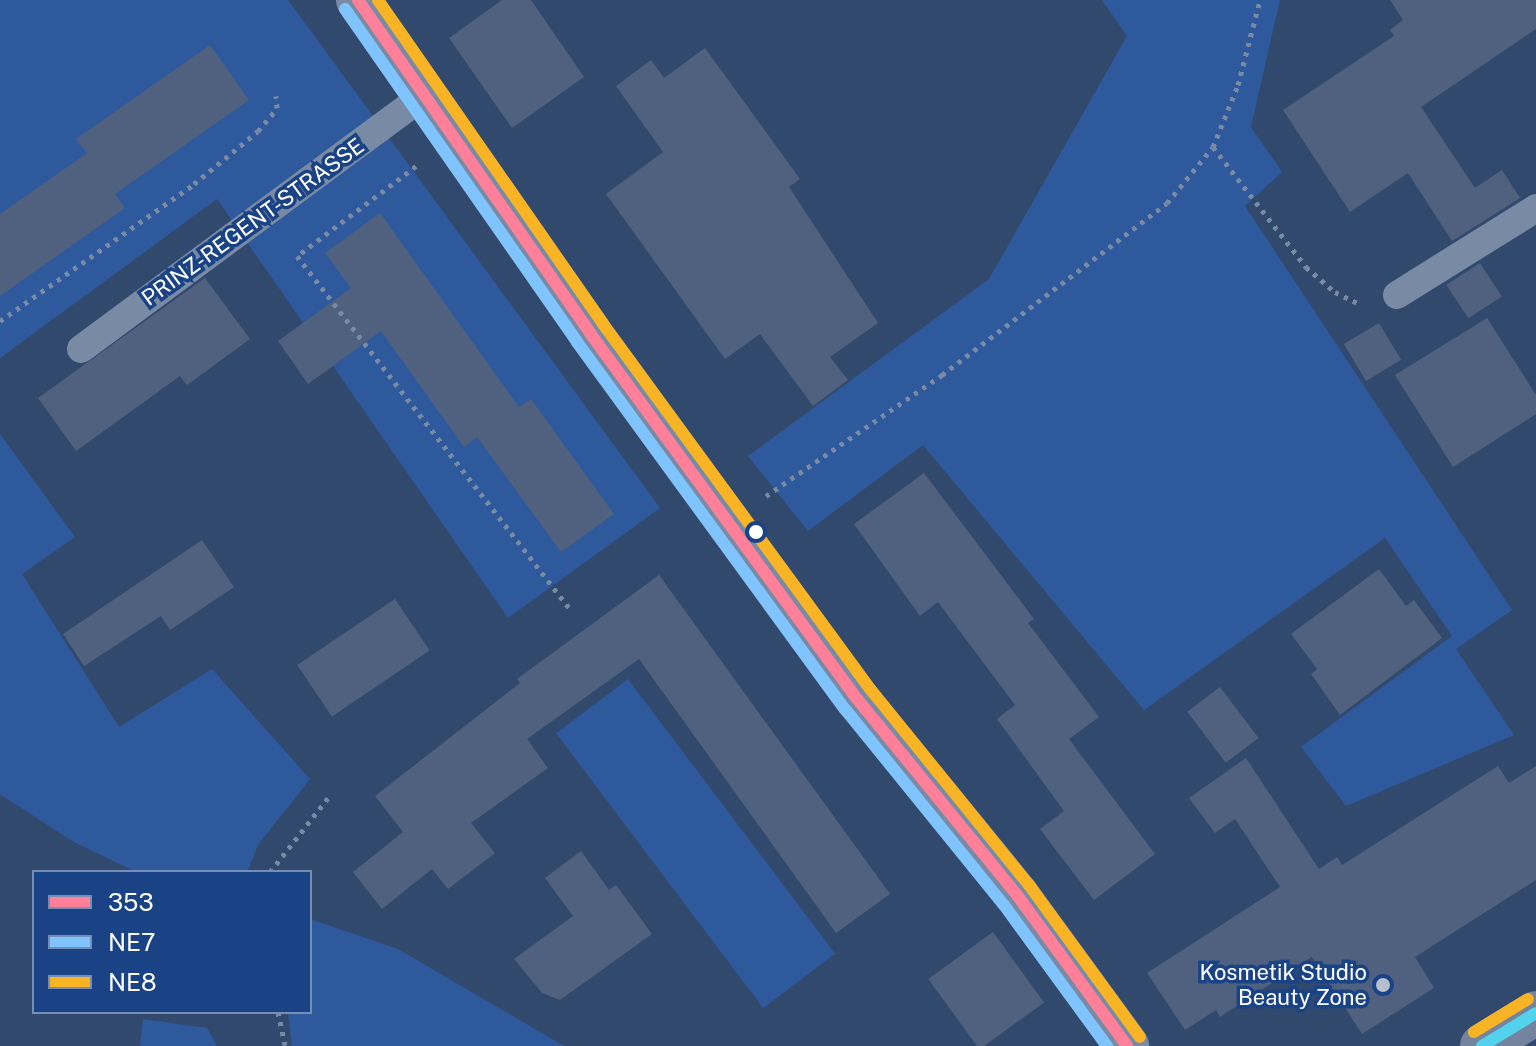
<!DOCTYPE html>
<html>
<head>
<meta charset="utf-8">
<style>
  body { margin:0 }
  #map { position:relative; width:1536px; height:1046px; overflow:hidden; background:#32496e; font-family:"Public Sans",sans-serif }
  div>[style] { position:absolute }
  .green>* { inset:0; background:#2e599d; transform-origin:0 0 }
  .building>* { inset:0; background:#4f617e; transform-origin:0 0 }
  .path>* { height:5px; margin-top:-2.5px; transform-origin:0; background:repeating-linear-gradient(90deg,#798aa4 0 4px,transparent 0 10px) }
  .lane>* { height:28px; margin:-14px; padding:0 14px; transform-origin:14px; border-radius:14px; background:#798aa4 }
  .street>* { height:44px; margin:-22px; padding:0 22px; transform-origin:22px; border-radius:22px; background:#798aa4 }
  .secondary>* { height:44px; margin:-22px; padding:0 22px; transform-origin:22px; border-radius:22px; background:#74849f }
  .bus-1>* { height:12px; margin:-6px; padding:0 6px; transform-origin:6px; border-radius:6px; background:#ff8098 }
  .bus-2>* { height:12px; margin:-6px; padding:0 6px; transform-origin:6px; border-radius:6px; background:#80c4ff }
  .bus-3>* { height:12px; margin:-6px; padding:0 6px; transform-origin:6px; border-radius:6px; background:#f9b426 }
  .bus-4>* { height:12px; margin:-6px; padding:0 6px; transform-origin:6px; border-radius:6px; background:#53d2ee }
  .dots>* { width:22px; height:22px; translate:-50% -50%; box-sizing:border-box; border:4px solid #1a4386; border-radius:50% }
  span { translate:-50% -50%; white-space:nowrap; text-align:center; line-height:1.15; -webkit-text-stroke:7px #1a4386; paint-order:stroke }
  .street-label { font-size:22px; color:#fff }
  .poi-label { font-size:22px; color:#fff }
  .right { translate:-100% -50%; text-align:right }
  .legend { position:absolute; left:32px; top:870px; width:280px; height:144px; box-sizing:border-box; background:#1a4386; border:2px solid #768eb6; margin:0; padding:10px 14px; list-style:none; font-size:24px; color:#fff }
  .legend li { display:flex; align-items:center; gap:16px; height:40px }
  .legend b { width:40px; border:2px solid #768eb6 }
</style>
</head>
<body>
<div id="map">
  <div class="green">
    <i style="clip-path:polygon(0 0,288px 0,660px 508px,508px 618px,217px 199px,0 358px)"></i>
    <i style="clip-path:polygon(1102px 0,1280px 0,1251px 127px,1282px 172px,1245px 206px,1512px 610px,1456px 649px,1514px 735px,1346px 806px,1301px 747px,1452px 636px,1385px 538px,1144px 710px,923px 445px,808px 531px,748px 456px,989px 279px,1127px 36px)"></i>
    <i style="clip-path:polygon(0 434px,75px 537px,22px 574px,119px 727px,212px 669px,310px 779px,258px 845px,247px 872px,136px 872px,72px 841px,0 794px)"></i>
    <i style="left:628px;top:679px;width:344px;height:90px;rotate:53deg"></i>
    <i style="clip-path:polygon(310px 919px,398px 949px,564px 1046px,292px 1046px,288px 1012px,310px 1012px)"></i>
    <i style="clip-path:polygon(143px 1019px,207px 1028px,217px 1046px,140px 1046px)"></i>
  </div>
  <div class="building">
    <i style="clip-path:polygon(502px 0,531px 0,584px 77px,512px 128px,449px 38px)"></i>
    <i style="clip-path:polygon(1390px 0,1536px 0,1536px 29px,1421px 107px,1475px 188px,1502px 170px,1520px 198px,1452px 241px,1408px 173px,1350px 212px,1283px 110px,1394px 36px,1390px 30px,1403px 20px)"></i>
    <i style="clip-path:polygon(210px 45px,249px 100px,115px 194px,125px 208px,0 296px,0 214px,87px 153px,76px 139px)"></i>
    <i style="clip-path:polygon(705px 48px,800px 179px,789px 187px,878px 323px,830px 357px,848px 380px,813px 406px,760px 334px,725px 359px,606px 194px,663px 152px,616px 86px,651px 60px,664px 78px)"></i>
    <i style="clip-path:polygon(380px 213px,519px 407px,531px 399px,614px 514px,561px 552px,477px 437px,464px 447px,381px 331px,308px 384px,278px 341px,351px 288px,325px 253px)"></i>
    <i style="left:1480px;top:263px;width:40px;height:40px;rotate:57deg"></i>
    <i style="clip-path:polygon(205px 278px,250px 339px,187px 385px,180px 376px,76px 451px,38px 398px)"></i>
    <i style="clip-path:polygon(1487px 318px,1536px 395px,1536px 414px,1453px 467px,1395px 375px)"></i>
    <i style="left:1379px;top:323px;width:43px;height:41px;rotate:59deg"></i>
    <i style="clip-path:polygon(924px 473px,1034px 619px,1028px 623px,1099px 717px,1069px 739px,1155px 854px,1094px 900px,1040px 829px,1064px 811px,997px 719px,1015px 705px,938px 602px,920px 616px,854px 524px)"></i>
    <i style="clip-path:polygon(202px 540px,234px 587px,170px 630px,161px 616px,84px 666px,63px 634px)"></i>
    <i style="clip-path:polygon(1379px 569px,1406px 606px,1414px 600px,1442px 638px,1340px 715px,1311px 674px,1317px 669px,1291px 634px)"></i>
    <i style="clip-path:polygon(659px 575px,890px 894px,836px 933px,639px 659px,527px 739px,548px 768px,471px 823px,495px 853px,448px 889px,432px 869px,382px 909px,353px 872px,403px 832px,375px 796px,520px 683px,517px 679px)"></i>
    <i style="left:395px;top:599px;width:62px;height:118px;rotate:56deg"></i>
    <i style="left:1220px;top:687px;width:64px;height:41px;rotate:53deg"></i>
    <i style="clip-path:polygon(1246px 758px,1319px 869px,1337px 857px,1342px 865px,1498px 766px,1509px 783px,1536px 766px,1536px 880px,1415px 957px,1434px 988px,1362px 1034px,1312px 957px,1220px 1017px,1216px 1010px,1185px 1030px,1147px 973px,1280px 887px,1235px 819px,1215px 833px,1189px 798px)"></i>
    <i style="clip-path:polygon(581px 851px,609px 890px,616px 885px,652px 934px,560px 1000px,542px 993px,514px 959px,573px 916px,545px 878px)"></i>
    <i style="left:993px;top:932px;width:87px;height:80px;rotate:54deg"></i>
  </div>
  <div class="path">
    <i style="left:1213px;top:147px;width:152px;rotate:52.2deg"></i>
    <i style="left:1306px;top:267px;width:38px;rotate:41deg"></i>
    <i style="left:1335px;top:292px;width:25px;rotate:26deg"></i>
    <i style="left:416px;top:166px;width:149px;rotate:142.9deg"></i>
    <i style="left:297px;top:256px;width:445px;rotate:52.3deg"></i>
    <i style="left:0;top:321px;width:237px;rotate:-35.2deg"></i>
    <i style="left:194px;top:184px;width:83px;rotate:-39.6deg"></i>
    <i style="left:258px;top:131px;width:30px;rotate:-50deg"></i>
    <i style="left:277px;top:108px;width:12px;rotate:-95deg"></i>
    <i style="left:766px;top:496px;width:214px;rotate:-34.5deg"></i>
    <i style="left:942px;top:375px;width:283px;rotate:-37.4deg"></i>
    <i style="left:1167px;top:203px;width:72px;rotate:-50.6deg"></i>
    <i style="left:1213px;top:147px;width:67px;rotate:-68deg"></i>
    <i style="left:1238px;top:85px;width:88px;rotate:-75.5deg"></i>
    <i style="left:270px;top:872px;width:94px;rotate:-51.9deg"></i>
    <i style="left:278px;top:1012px;width:35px;rotate:78deg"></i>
  </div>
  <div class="lane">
    <i style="left:1397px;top:295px;width:164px;rotate:-32deg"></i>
    <i style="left:81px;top:349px;width:428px;rotate:-36.5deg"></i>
  </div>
  <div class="street">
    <i style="left:358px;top:0;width:406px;rotate:55.1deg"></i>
    <i style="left:590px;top:333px;width:454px;rotate:53.9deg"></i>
    <i style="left:858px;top:700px;width:252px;rotate:50.8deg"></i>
    <i style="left:1017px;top:895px;width:187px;rotate:53.9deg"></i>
  </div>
  <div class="secondary">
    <i style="left:1482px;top:1046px;width:63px;rotate:-31.4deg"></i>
  </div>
  <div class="bus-1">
    <i style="left:358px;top:0;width:406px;rotate:55.1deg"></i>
    <i style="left:590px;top:333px;width:454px;rotate:53.9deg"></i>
    <i style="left:858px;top:700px;width:252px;rotate:50.8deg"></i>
    <i style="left:1017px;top:895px;width:187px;rotate:53.9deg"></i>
  </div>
  <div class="bus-2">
    <i style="left:345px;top:9px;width:406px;rotate:55.1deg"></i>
    <i style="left:577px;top:342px;width:454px;rotate:53.9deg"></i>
    <i style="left:845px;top:709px;width:252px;rotate:51deg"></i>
    <i style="left:1004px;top:905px;width:175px;rotate:53.9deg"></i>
  </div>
  <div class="bus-3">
    <i style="left:378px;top:0;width:394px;rotate:55.2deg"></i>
    <i style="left:603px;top:324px;width:454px;rotate:53.8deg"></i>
    <i style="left:871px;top:690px;width:251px;rotate:51deg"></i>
    <i style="left:1029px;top:885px;width:188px;rotate:53.9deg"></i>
    <i style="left:1474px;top:1032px;width:63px;rotate:-31.4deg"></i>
  </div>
  <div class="bus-4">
    <i style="left:1482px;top:1046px;width:63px;rotate:-31.4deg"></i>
  </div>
  <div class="dots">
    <i style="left:756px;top:532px;background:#fff"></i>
    <i style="left:1383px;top:985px;background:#b7bfcc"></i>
  </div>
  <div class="street-label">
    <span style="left:253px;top:222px;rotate:-36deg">PRINZ-REGENT-STRASSE</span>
  </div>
  <div class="poi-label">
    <span class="right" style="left:1367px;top:985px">Kosmetik Studio<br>Beauty Zone</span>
  </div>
  <ul class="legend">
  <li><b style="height:10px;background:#ff8098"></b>353</li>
  <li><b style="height:10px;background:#80c4ff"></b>NE7</li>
  <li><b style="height:10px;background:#f9b426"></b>NE8</li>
  </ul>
</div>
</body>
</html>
